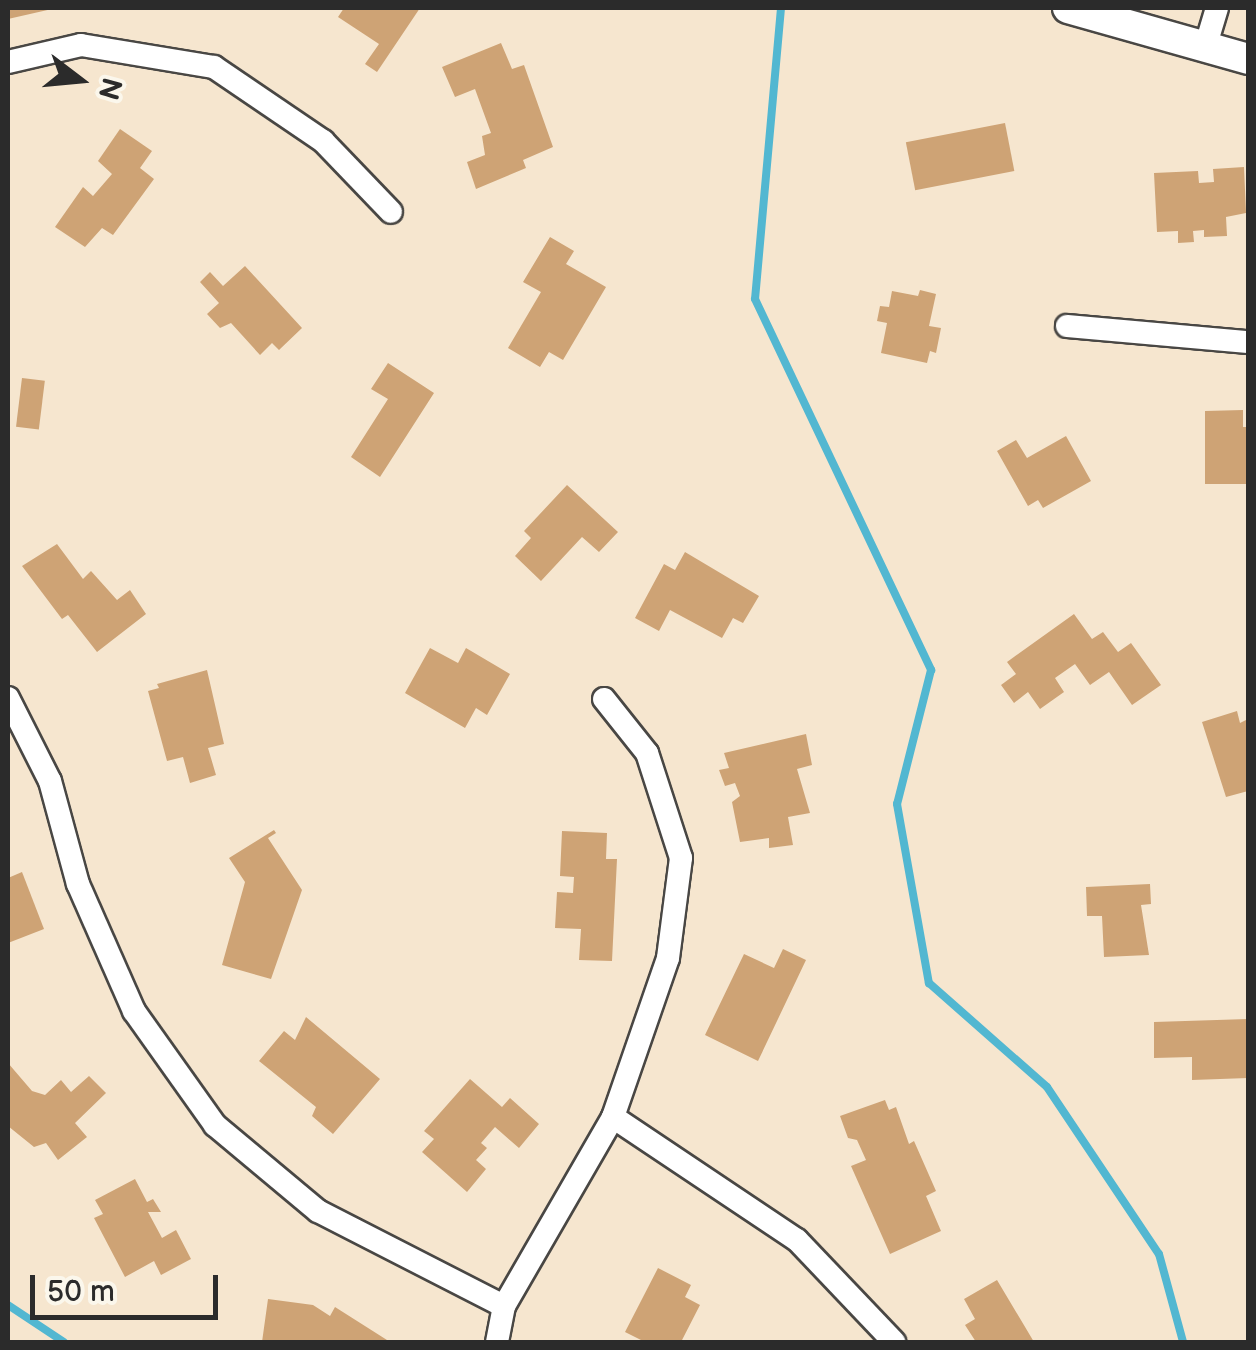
<!DOCTYPE html>
<html>
<head>
<meta charset="utf-8">
<style>
  body { margin:0 }
  #map { position:relative; width:1256px; height:1350px; overflow:hidden; background:#f6e6cf; font-family:"Balsamiq Sans",sans-serif }
  div>[style] { position:absolute }
  .stream>* { height:8px; margin:-4px; padding:0 4px; transform-origin:4px; border-radius:4px; background:#52b7d1 }
  .building>* { inset:0; background:#cea375; transform-origin:0 0 }
  .roads { filter:drop-shadow(2px 0 #494744) drop-shadow(-2px 0 #494744) drop-shadow(0 2px #494744) drop-shadow(0 -2px #494744) }
  .minor>* { height:22px; margin:-11px; padding:0 11px; transform-origin:11px; border-radius:11px; background:#fff }
  .secondary>* { height:30px; margin:-15px; padding:0 15px; transform-origin:15px; border-radius:15px; background:#fff }
  span { translate:-50% -50%; white-space:nowrap; text-align:center; line-height:1.15; -webkit-text-stroke:9px #fbf7ec; paint-order:stroke }
  .frame { position:absolute; inset:0; border:10px solid #2b2b2b; pointer-events:none }
  .north { position:absolute; left:30px; top:30px; width:100px; height:100px; -webkit-text-stroke:8px #fbf7ec; paint-order:stroke; rotate:106deg; font-size:28px; font-weight:700; line-height:40px; text-align:center; color:#2b2b2b }
  .north::after { content:''; display:block; margin:auto; width:35px; height:45px; background:#2b2b2b; clip-path:polygon(50% 0,100% 100%,50% 72%,0 100%) }
  .scale { position:absolute; left:30px; top:1275px; width:188px; height:45px; box-sizing:border-box; border:5px solid #2b2b2b; border-top:0; padding-left:12px; font-size:30px; line-height:35px; white-space:nowrap; color:#2b2b2b; -webkit-text-stroke:8px #fbf7ec; paint-order:stroke }
</style>
</head>
<body>
<div id="map">
  <div class="stream">
    <i style="left:781px;top:8px;width:292px;rotate:95.1deg"></i>
    <i style="left:755px;top:299px;width:411px;rotate:64.6deg"></i>
    <i style="left:931px;top:670px;width:138px;rotate:104.2deg"></i>
    <i style="left:897px;top:804px;width:182px;rotate:79.9deg"></i>
    <i style="left:929px;top:983px;width:157px;rotate:41.4deg"></i>
    <i style="left:1047px;top:1087px;width:201px;rotate:56.2deg"></i>
    <i style="left:1159px;top:1254px;width:91px;rotate:74.7deg"></i>
    <i style="left:8px;top:1305px;width:67px;rotate:33.5deg"></i>
  </div>
  <div class="building">
    <i style="clip-path:polygon(8px 8px,52px 8px,52px 9px,8px 19px)"></i>
    <i style="clip-path:polygon(344px 8px,420px 8px,377px 72px,365px 64px,379px 44px,338px 17px)"></i>
    <i style="clip-path:polygon(501px 43px,512px 69px,524px 65px,553px 147px,523px 160px,526px 168px,476px 189px,467px 162px,485px 155px,482px 136px,491px 133px,475px 89px,455px 97px,442px 67px)"></i>
    <i style="left:1005px;top:123px;width:49px;height:101px;rotate:79deg"></i>
    <i style="clip-path:polygon(120px 129px,152px 151px,140px 168px,154px 179px,113px 235px,102px 228px,85px 247px,55px 227px,83px 187px,93px 196px,112px 174px,98px 161px)"></i>
    <i style="clip-path:polygon(1244px 167px,1246px 213px,1226px 217px,1227px 236px,1204px 237px,1204px 230px,1193px 231px,1194px 242px,1178px 243px,1178px 231px,1157px 232px,1154px 173px,1198px 171px,1199px 183px,1214px 182px,1213px 169px)"></i>
    <i style="clip-path:polygon(550px 237px,574px 251px,566px 264px,606px 287px,563px 360px,549px 352px,540px 367px,508px 348px,541px 292px,523px 282px)"></i>
    <i style="clip-path:polygon(245px 266px,302px 328px,279px 350px,272px 343px,260px 355px,231px 323px,220px 328px,207px 314px,219px 303px,200px 282px,210px 272px,223px 286px)"></i>
    <i style="clip-path:polygon(920px 290px,936px 294px,929px 326px,941px 328px,936px 353px,930px 351px,927px 363px,881px 353px,887px 323px,877px 321px,880px 306px,889px 307px,892px 291px,918px 296px)"></i>
    <i style="clip-path:polygon(388px 363px,434px 393px,380px 477px,351px 457px,388px 399px,371px 389px)"></i>
    <i style="left:22px;top:378px;width:23px;height:49px;rotate:7deg"></i>
    <i style="clip-path:polygon(1243px 410px,1243px 427px,1248px 427px,1248px 484px,1205px 484px,1205px 411px)"></i>
    <i style="clip-path:polygon(1066px 436px,1091px 481px,1043px 508px,1038px 500px,1028px 506px,997px 451px,1016px 440px,1027px 458px)"></i>
    <i style="clip-path:polygon(567px 485px,618px 532px,599px 552px,582px 537px,541px 581px,515px 556px,531px 538px,524px 531px)"></i>
    <i style="clip-path:polygon(57px 544px,83px 579px,91px 571px,117px 600px,130px 590px,146px 614px,97px 652px,68px 615px,62px 619px,22px 566px)"></i>
    <i style="clip-path:polygon(685px 552px,759px 596px,743px 623px,733px 618px,722px 638px,670px 610px,659px 631px,635px 618px,664px 564px,675px 570px)"></i>
    <i style="clip-path:polygon(1074px 614px,1092px 639px,1103px 632px,1118px 652px,1131px 643px,1161px 685px,1132px 705px,1109px 672px,1090px 685px,1075px 664px,1055px 678px,1064px 692px,1040px 709px,1028px 692px,1014px 703px,1001px 685px,1016px 674px,1007px 662px)"></i>
    <i style="clip-path:polygon(430px 648px,458px 663px,466px 648px,510px 674px,487px 715px,476px 708px,465px 728px,405px 693px)"></i>
    <i style="clip-path:polygon(207px 670px,224px 744px,208px 748px,216px 775px,190px 783px,183px 757px,167px 761px,148px 691px,159px 688px,157px 684px)"></i>
    <i style="clip-path:polygon(1237px 711px,1240px 723px,1248px 719px,1248px 791px,1226px 797px,1202px 722px)"></i>
    <i style="clip-path:polygon(806px 734px,812px 765px,797px 769px,810px 813px,788px 817px,793px 845px,769px 848px,769px 838px,740px 842px,732px 802px,740px 796px,735px 783px,725px 786px,719px 770px,729px 768px,724px 753px)"></i>
    <i style="clip-path:polygon(274px 830px,276px 833px,268px 838px,302px 890px,271px 979px,222px 965px,245px 882px,229px 858px)"></i>
    <i style="clip-path:polygon(562px 831px,607px 833px,606px 859px,617px 859px,612px 961px,579px 960px,581px 929px,555px 928px,557px 892px,573px 893px,574px 877px,560px 876px)"></i>
    <i style="clip-path:polygon(22px 872px,44px 929px,8px 943px,8px 878px)"></i>
    <i style="clip-path:polygon(1150px 884px,1151px 904px,1141px 905px,1149px 955px,1104px 957px,1102px 916px,1087px 916px,1086px 887px)"></i>
    <i style="clip-path:polygon(783px 949px,806px 960px,758px 1061px,705px 1035px,744px 954px,774px 968px)"></i>
    <i style="clip-path:polygon(306px 1017px,380px 1079px,333px 1134px,312px 1116px,316px 1107px,259px 1061px,284px 1031px,295px 1040px)"></i>
    <i style="clip-path:polygon(1248px 1019px,1248px 1078px,1192px 1080px,1192px 1057px,1154px 1058px,1154px 1022px)"></i>
    <i style="clip-path:polygon(8px 1063px,32px 1091px,45px 1095px,61px 1080px,71px 1092px,89px 1076px,106px 1093px,75px 1123px,87px 1137px,58px 1160px,46px 1143px,34px 1147px,8px 1126px)"></i>
    <i style="clip-path:polygon(470px 1079px,502px 1107px,510px 1098px,539px 1124px,519px 1148px,495px 1127px,481px 1143px,487px 1148px,476px 1160px,486px 1169px,467px 1192px,422px 1152px,434px 1139px,424px 1131px)"></i>
    <i style="clip-path:polygon(885px 1100px,889px 1110px,896px 1107px,909px 1144px,914px 1141px,936px 1191px,926px 1196px,941px 1231px,890px 1254px,851px 1166px,866px 1160px,857px 1140px,848px 1138px,840px 1116px)"></i>
    <i style="clip-path:polygon(135px 1179px,147px 1202px,153px 1199px,161px 1212px,148px 1212px,162px 1238px,176px 1230px,191px 1259px,161px 1275px,154px 1261px,125px 1277px,94px 1218px,103px 1214px,95px 1200px)"></i>
    <i style="clip-path:polygon(658px 1268px,691px 1285px,685px 1297px,700px 1305px,681px 1342px,645px 1342px,625px 1332px)"></i>
    <i style="clip-path:polygon(997px 1280px,1034px 1342px,976px 1342px,965px 1325px,975px 1319px,964px 1299px)"></i>
    <i style="clip-path:polygon(268px 1299px,313px 1305px,330px 1316px,335px 1307px,387px 1340px,262px 1342px)"></i>
  </div>
  <div class="roads">
    <div class="minor">
      <i style="left:1205px;top:48px;width:42px;rotate:-73.3deg"></i>
      <i style="left:8px;top:62px;width:75px;rotate:-13.1deg"></i>
      <i style="left:81px;top:45px;width:135px;rotate:9.4deg"></i>
      <i style="left:214px;top:67px;width:132px;rotate:34.2deg"></i>
      <i style="left:323px;top:141px;width:98px;rotate:46.2deg"></i>
      <i style="left:1067px;top:326px;width:182px;rotate:5.1deg"></i>
      <i style="left:8px;top:698px;width:93px;rotate:63.2deg"></i>
      <i style="left:50px;top:781px;width:107px;rotate:74.8deg"></i>
      <i style="left:78px;top:884px;width:139px;rotate:66.2deg"></i>
      <i style="left:134px;top:1011px;width:140px;rotate:54.6deg"></i>
      <i style="left:215px;top:1125px;width:134px;rotate:39.9deg"></i>
      <i style="left:318px;top:1211px;width:209px;rotate:27.1deg"></i>
      <i style="left:613px;top:1117px;width:221px;rotate:33.8deg"></i>
      <i style="left:797px;top:1240px;width:141px;rotate:46.4deg"></i>
      <i style="left:497px;top:1342px;width:37px;rotate:-79deg"></i>
      <i style="left:504px;top:1306px;width:218px;rotate:-60deg"></i>
      <i style="left:613px;top:1117px;width:168px;rotate:-70.9deg"></i>
      <i style="left:668px;top:958px;width:101px;rotate:-82.6deg"></i>
      <i style="left:681px;top:858px;width:110px;rotate:-107.9deg"></i>
      <i style="left:647px;top:753px;width:69px;rotate:-128.5deg"></i>
    </div>
    <div class="secondary">
      <i style="left:1068px;top:8px;width:187px;rotate:15.8deg"></i>
    </div>
  </div>
  <div class="frame"></div>
  <div class="north">N</div>
  <div class="scale">50 m</div>
</div>
</body>
</html>
